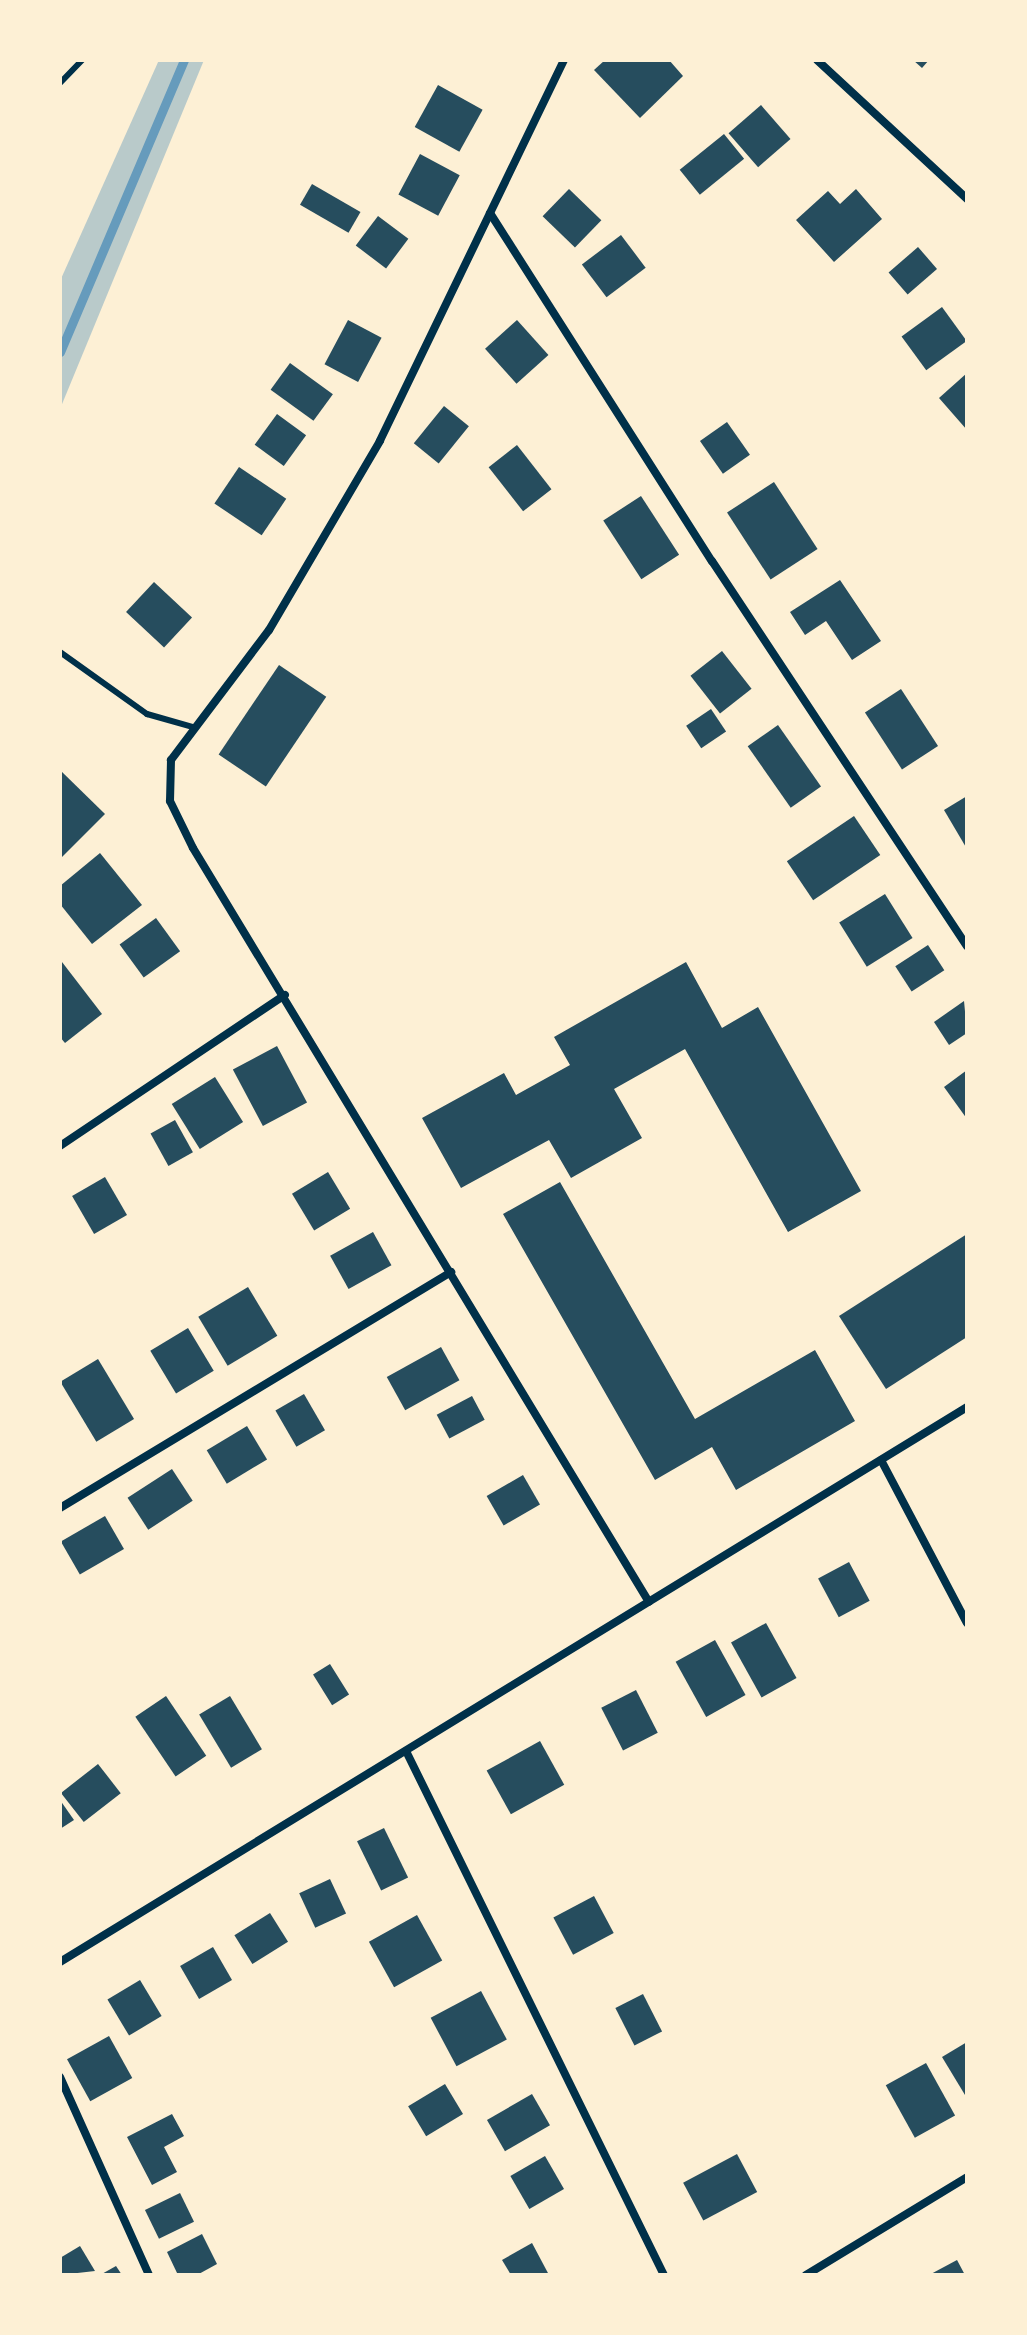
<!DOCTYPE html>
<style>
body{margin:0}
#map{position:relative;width:1027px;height:2335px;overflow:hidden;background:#fdf0d5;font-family:"Source Sans 3",sans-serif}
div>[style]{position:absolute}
.green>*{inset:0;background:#b9caca}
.stream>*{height:9px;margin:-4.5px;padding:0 4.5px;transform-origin:4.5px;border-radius:4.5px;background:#669bbc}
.building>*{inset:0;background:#264d5e;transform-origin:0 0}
.service>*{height:6px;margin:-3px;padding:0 3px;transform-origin:3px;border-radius:3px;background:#003049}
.minor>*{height:8px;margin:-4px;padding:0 4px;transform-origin:4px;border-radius:4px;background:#003049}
span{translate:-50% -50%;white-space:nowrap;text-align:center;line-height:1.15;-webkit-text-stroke:8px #fdf0d5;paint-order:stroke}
.frame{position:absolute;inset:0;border:62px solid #fdf0d5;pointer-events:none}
</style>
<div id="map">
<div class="green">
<div style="clip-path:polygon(159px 60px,204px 60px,60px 409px,60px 281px)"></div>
</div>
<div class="stream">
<div style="left:60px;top:352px;width:317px;rotate:-67deg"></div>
</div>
<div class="building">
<div style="clip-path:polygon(605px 60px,669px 60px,683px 76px,640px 118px,594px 70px)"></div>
<div style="clip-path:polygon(913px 60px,929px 60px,922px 68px)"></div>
<div style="left:438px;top:85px;width:51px;height:48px;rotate:29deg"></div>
<div style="left:761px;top:105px;width:45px;height:43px;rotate:49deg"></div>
<div style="left:724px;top:134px;width:32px;height:57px;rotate:51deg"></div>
<div style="left:420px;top:154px;width:45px;height:46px;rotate:28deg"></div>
<div style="left:312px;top:184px;width:56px;height:24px;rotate:30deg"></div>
<div style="left:569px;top:189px;width:45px;height:38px;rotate:44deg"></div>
<div style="clip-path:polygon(856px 189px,882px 219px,834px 262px,796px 220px,828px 191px,840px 204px)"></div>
<div style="left:378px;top:216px;width:38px;height:37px;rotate:37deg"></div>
<div style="left:621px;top:235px;width:41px;height:49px;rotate:53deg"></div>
<div style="left:918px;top:247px;width:29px;height:39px;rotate:49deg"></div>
<div style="left:942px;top:307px;width:42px;height:50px;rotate:54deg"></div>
<div style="left:348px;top:320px;width:38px;height:50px;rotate:28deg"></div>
<div style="left:517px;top:320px;width:47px;height:43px;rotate:48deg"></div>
<div style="left:290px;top:363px;width:53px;height:33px;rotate:36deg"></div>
<div style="clip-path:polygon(967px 373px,967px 430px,939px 398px)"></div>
<div style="left:444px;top:406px;width:32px;height:48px;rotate:39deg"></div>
<div style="left:277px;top:414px;width:36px;height:38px;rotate:36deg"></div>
<div style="left:727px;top:422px;width:40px;height:33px;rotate:55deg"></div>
<div style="left:517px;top:445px;width:56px;height:36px;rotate:52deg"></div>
<div style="left:239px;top:467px;width:57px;height:44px;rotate:34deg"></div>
<div style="left:774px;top:482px;width:80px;height:56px;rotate:57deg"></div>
<div style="left:641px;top:496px;width:70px;height:45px;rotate:57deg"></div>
<div style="clip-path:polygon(840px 580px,881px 641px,852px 660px,826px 621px,805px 635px,790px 612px)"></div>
<div style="left:154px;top:582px;width:52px;height:41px;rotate:43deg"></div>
<div style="left:722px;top:651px;width:48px;height:40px;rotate:52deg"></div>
<div style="left:279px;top:665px;width:57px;height:108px;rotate:34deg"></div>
<div style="left:901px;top:689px;width:68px;height:43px;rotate:57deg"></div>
<div style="left:711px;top:709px;width:27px;height:30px;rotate:56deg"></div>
<div style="left:778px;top:725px;width:75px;height:37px;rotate:55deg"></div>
<div style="clip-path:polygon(60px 770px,105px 814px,62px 857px,60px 855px)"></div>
<div style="clip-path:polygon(967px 796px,967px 849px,944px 810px)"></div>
<div style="left:854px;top:816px;width:47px;height:81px;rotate:56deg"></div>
<div style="clip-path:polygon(100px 853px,142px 905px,92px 944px,60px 904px,60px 886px)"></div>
<div style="left:885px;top:894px;width:52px;height:54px;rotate:58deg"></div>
<div style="left:156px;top:918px;width:41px;height:45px;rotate:54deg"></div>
<div style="left:928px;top:945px;width:30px;height:39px;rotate:57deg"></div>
<div style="clip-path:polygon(62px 962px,102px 1014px,65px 1043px,60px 1037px)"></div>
<div style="clip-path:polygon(686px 962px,722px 1028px,758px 1007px,861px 1191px,788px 1232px,685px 1049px,614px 1089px,642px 1138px,571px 1178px,549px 1140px,461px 1188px,422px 1118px,504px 1073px,516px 1095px,570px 1065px,554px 1037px)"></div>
<div style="clip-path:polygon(964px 1001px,967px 1033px,949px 1045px,934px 1022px)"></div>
<div style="left:277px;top:1046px;width:64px;height:50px;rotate:62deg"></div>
<div style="clip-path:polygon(967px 1070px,967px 1119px,944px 1087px)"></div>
<div style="left:215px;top:1077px;width:53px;height:51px;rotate:58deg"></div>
<div style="left:175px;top:1120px;width:37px;height:28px;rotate:61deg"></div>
<div style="left:328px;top:1172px;width:43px;height:42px;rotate:59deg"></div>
<div style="left:105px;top:1177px;width:44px;height:38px;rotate:60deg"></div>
<div style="clip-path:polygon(560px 1182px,695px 1419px,815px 1350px,855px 1421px,736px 1490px,712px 1447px,655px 1480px,503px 1214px)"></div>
<div style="left:373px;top:1232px;width:38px;height:49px;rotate:61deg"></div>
<div style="clip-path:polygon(967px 1234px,967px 1337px,886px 1389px,839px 1316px)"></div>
<div style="left:248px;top:1287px;width:57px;height:58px;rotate:59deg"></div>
<div style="left:188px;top:1328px;width:50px;height:44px;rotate:59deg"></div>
<div style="left:441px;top:1347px;width:38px;height:62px;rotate:61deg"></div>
<div style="left:98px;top:1359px;width:70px;height:44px;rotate:59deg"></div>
<div style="left:304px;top:1394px;width:42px;height:33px;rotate:60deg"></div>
<div style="left:472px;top:1396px;width:27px;height:40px;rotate:62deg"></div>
<div style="left:247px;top:1426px;width:39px;height:47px;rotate:59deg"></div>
<div style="left:172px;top:1469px;width:38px;height:53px;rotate:57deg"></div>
<div style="left:523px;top:1475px;width:34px;height:42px;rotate:60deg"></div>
<div style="left:105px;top:1516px;width:38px;height:51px;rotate:60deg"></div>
<div style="left:849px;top:1562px;width:44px;height:35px;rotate:62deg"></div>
<div style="left:766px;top:1623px;width:63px;height:40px;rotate:61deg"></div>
<div style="left:715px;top:1640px;width:63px;height:45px;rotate:61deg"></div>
<div style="left:330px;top:1664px;width:36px;height:20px;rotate:58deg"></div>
<div style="left:636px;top:1690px;width:48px;height:39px;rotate:63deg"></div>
<div style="left:166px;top:1696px;width:72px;height:37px;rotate:56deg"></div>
<div style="left:230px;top:1696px;width:62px;height:36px;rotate:59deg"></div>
<div style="left:540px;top:1741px;width:50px;height:61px;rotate:61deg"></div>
<div style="left:98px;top:1764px;width:37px;height:47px;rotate:52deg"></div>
<div style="clip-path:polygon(60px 1800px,74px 1820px,60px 1829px)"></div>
<div style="left:384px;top:1828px;width:55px;height:30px;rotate:64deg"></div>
<div style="left:330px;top:1879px;width:38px;height:34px;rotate:65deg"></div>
<div style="left:594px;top:1896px;width:42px;height:46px;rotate:62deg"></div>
<div style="left:270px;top:1913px;width:34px;height:42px;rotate:58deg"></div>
<div style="left:417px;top:1915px;width:52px;height:55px;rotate:61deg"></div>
<div style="left:213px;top:1947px;width:38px;height:38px;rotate:60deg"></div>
<div style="left:140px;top:1980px;width:42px;height:38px;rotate:59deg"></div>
<div style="left:481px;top:1991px;width:55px;height:57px;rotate:62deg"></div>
<div style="left:643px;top:1994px;width:42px;height:31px;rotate:63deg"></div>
<div style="left:109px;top:2036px;width:48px;height:48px;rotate:61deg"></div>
<div style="clip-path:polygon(967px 2042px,967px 2094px,965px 2095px,942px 2057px)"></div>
<div style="left:926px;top:2063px;width:60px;height:46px;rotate:61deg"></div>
<div style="left:445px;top:2084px;width:35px;height:43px;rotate:59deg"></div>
<div style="left:532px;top:2094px;width:36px;height:52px;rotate:60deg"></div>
<div style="clip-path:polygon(172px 2114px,184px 2136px,164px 2147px,177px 2172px,152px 2185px,127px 2137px)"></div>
<div style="left:737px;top:2154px;width:43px;height:61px;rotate:62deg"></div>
<div style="left:545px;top:2156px;width:38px;height:40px;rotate:60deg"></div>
<div style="left:180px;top:2193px;width:32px;height:39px;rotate:64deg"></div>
<div style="clip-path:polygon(202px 2234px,217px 2264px,197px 2275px,178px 2275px,167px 2252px)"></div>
<div style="clip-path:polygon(532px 2243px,549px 2275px,511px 2275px,502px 2260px)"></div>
<div style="clip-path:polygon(80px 2246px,95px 2271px,60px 2275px,60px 2258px)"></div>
<div style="clip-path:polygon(957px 2260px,965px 2275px,929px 2275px)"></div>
<div style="clip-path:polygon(116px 2266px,122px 2275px,100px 2275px)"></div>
</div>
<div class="service">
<div style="left:60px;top:83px;width:32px;rotate:-46deg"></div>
<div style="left:60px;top:652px;width:107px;rotate:35.5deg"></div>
<div style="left:147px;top:714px;width:48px;rotate:15.8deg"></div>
</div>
<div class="minor">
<div style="left:564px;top:60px;width:423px;rotate:115.8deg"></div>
<div style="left:380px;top:441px;width:219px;rotate:120.4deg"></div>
<div style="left:269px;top:630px;width:163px;rotate:127deg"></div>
<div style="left:171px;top:760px;width:41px;rotate:91.4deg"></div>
<div style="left:170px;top:801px;width:52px;rotate:63.9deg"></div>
<div style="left:193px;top:848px;width:881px;rotate:58.84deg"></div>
<div style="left:817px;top:60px;width:205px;rotate:42.8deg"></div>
<div style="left:490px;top:213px;width:413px;rotate:57.5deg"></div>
<div style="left:712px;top:561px;width:462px;rotate:56.5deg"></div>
<div style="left:60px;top:1146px;width:271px;rotate:-33.9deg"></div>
<div style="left:881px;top:1460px;width:184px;rotate:62.2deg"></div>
<div style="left:60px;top:1508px;width:457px;rotate:-31.1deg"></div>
<div style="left:406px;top:1751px;width:584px;rotate:63.79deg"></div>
<div style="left:60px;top:1962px;width:1063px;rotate:-31.46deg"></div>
<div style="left:60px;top:2077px;width:217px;rotate:65.8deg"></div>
<div style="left:806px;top:2275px;width:188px;rotate:-31.3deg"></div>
</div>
<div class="frame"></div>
</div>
